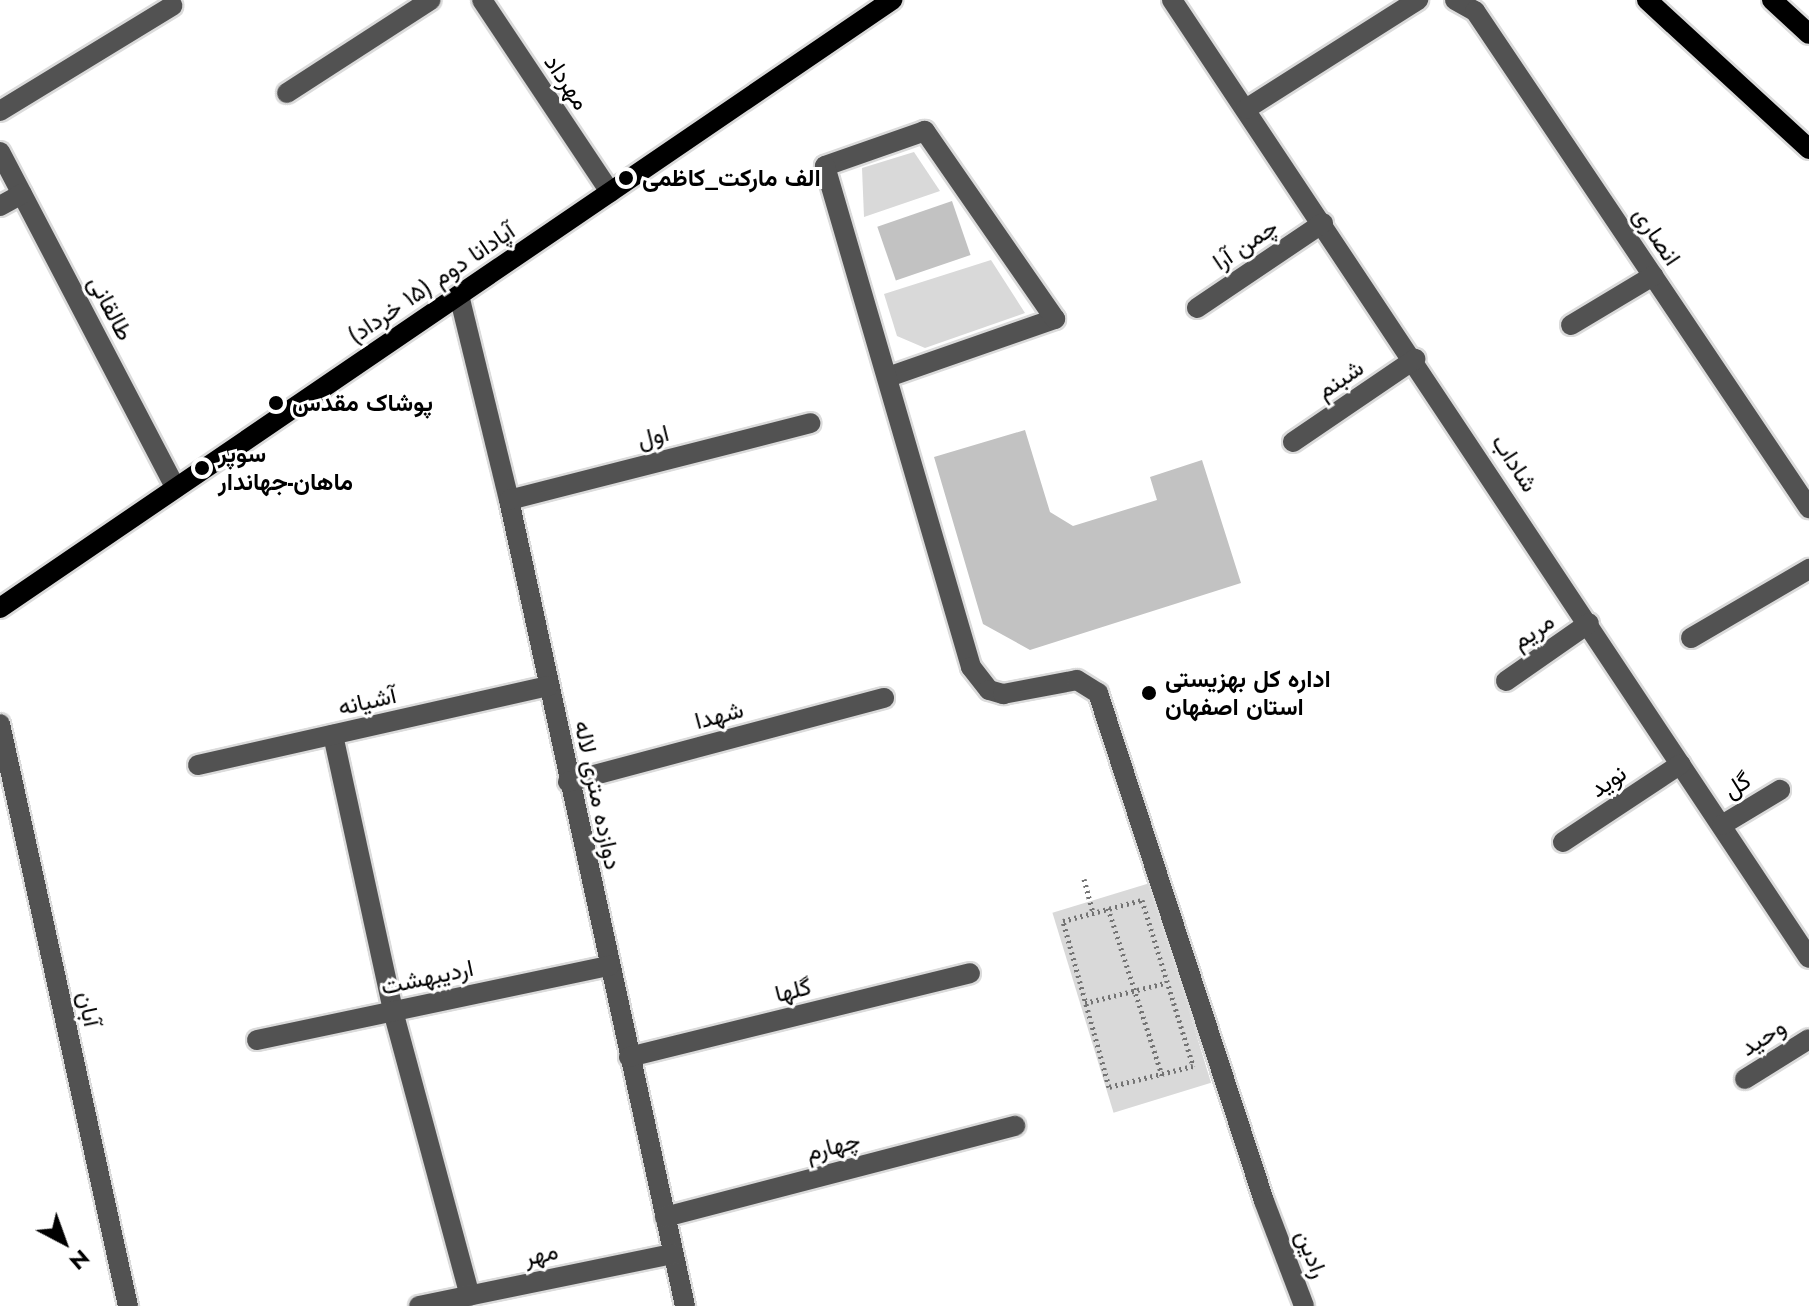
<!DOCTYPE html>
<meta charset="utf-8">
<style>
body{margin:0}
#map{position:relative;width:1809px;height:1306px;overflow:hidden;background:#fff;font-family:Jost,Vazirmatn,sans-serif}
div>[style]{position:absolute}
.green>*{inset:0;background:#d9d9d9;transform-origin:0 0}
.building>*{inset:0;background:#c2c2c2;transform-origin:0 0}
.path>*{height:5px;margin-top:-2.5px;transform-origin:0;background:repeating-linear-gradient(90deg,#747474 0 2px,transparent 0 6px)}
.roads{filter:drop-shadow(2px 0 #dbdbdb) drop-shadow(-2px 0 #dbdbdb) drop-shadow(0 2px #dbdbdb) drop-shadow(0 -2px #dbdbdb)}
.minor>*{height:20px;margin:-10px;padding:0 10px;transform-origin:10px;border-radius:10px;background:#525252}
.major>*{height:20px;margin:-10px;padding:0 10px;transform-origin:10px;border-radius:10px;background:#000}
.dots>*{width:22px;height:22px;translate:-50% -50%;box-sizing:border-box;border:4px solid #fff;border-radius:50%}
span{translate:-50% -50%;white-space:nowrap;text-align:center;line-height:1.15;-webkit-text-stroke:6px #fff;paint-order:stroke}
.street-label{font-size:24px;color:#000}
.poi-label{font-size:24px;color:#000;font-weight:700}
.left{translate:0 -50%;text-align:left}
.north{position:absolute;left:24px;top:1202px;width:80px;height:80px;-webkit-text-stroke:6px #fff;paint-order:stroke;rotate:139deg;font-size:22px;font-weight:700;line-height:32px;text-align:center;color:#000}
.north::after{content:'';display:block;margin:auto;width:28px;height:36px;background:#000;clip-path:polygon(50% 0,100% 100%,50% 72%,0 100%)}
</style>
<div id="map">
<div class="green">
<div style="clip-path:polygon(914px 152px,940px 191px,864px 217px,862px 168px)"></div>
<div style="clip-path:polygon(991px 260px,1025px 313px,925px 348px,897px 336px,884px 294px)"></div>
<div style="left:1150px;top:883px;width:209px;height:102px;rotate:73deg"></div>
</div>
<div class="building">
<div style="left:952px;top:201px;width:57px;height:79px;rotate:71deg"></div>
<div style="clip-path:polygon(1025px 430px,1050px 512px,1073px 526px,1157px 500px,1150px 477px,1202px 460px,1241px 583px,1030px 650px,983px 624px,934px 457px)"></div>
</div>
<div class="path">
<div style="left:1084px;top:879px;width:34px;rotate:75deg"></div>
<div style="left:1142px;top:900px;width:174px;rotate:72.9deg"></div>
<div style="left:1193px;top:1066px;width:87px;rotate:166deg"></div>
<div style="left:1109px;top:1087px;width:172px;rotate:-105.5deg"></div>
<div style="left:1063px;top:921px;width:82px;rotate:-14.9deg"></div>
<div style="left:1108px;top:908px;width:176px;rotate:72.1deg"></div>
<div style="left:1085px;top:1003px;width:82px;rotate:-14deg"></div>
</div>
<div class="roads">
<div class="minor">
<div style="left:482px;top:0;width:231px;rotate:56.3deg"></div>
<div style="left:1172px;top:0;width:1150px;rotate:56.38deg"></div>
<div style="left:1455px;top:0;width:23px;rotate:29deg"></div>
<div style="left:1475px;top:11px;width:599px;rotate:56.1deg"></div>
<div style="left:287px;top:93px;width:171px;rotate:-32.9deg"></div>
<div style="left:1246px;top:109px;width:204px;rotate:-32.4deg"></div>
<div style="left:0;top:111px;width:202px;rotate:-31.4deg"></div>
<div style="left:0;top:152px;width:379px;rotate:62.4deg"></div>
<div style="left:0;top:206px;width:25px;rotate:-29deg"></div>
<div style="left:459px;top:295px;width:211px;rotate:76.3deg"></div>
<div style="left:509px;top:500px;width:825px;rotate:77.68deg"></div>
<div style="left:1197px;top:308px;width:152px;rotate:-34deg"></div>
<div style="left:1571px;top:325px;width:96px;rotate:-30.9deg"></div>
<div style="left:888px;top:377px;width:177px;rotate:-19.2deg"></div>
<div style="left:1055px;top:319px;width:229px;rotate:-124.7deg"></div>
<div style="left:925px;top:131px;width:106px;rotate:160.7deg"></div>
<div style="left:825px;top:166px;width:522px;rotate:73.75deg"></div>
<div style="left:971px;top:667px;width:29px;rotate:52deg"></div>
<div style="left:989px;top:690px;width:15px;rotate:16deg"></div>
<div style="left:1003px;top:694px;width:75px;rotate:-10.7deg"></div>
<div style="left:1077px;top:680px;width:25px;rotate:32deg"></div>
<div style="left:1098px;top:693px;width:534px;rotate:71.9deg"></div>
<div style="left:1264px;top:1201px;width:112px;rotate:69.1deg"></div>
<div style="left:1293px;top:442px;width:148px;rotate:-34.2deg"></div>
<div style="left:509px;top:500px;width:311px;rotate:-14.3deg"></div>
<div style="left:1691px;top:638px;width:137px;rotate:-30.3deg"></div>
<div style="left:1506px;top:681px;width:101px;rotate:-34.9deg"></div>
<div style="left:0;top:724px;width:596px;rotate:77.6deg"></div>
<div style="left:333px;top:735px;width:282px;rotate:77.7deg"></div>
<div style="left:393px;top:1011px;width:295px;rotate:74.9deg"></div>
<div style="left:198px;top:765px;width:359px;rotate:-12.7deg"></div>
<div style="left:568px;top:782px;width:327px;rotate:-14.9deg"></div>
<div style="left:1722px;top:825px;width:68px;rotate:-31.1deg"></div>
<div style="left:1563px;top:842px;width:141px;rotate:-33.5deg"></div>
<div style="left:257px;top:1040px;width:360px;rotate:-11.9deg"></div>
<div style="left:629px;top:1057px;width:351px;rotate:-13.8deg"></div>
<div style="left:1745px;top:1079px;width:75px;rotate:-32deg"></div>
<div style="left:665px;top:1217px;width:362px;rotate:-14.6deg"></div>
<div style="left:419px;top:1306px;width:259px;rotate:-11.6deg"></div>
</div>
<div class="major">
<div style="left:1647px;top:0;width:220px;rotate:42.6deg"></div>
<div style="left:1772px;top:0;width:50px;rotate:42.6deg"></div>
<div style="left:0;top:608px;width:1080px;rotate:-34.28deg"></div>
</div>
</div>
<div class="dots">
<div style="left:626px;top:178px;background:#000"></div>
<div style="left:276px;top:403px;background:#000"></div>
<div style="left:202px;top:468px;background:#000"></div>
<div style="left:1149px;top:693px;background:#000"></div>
</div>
<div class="street-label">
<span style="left:567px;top:82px;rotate:56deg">مهرداد</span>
<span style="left:1657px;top:236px;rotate:56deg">انصاری</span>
<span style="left:1245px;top:244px;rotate:-34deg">چمن آرا</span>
<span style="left:431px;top:283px;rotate:-34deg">آپادانا دوم (۱۵ خرداد)</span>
<span style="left:111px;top:308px;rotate:62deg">طالقانی</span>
<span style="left:1340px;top:379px;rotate:-34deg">شبنم</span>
<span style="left:653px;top:436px;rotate:-14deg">اول</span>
<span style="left:1515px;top:463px;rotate:57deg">شاداب</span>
<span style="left:1533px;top:631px;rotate:-34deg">مریم</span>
<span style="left:367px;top:701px;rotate:-13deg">آشیانه</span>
<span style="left:719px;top:715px;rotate:-15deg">شهدا</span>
<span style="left:1608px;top:781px;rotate:-34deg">نوید</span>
<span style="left:1737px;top:785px;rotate:-32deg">گل</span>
<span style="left:598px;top:795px;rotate:78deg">دوازده متری لاله</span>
<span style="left:427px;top:977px;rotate:-12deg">اردیبهشت</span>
<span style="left:793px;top:990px;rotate:-14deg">گلها</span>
<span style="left:89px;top:1009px;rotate:78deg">آبان</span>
<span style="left:1763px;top:1037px;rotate:-32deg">وحید</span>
<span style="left:833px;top:1146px;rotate:-15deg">چهارم</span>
<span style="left:541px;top:1254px;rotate:-12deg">مهر</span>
<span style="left:1312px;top:1254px;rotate:69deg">رادین</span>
</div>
<div class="poi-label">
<span class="left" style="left:642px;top:178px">الف مارکت_کاظمی</span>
<span class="left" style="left:292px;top:403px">پوشاک مقدس</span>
<span class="left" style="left:218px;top:468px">سوپر<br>ماهان-جهاندار</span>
<span class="left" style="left:1165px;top:693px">اداره کل بهزیستی<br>استان اصفهان</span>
</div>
<div class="north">N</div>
</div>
